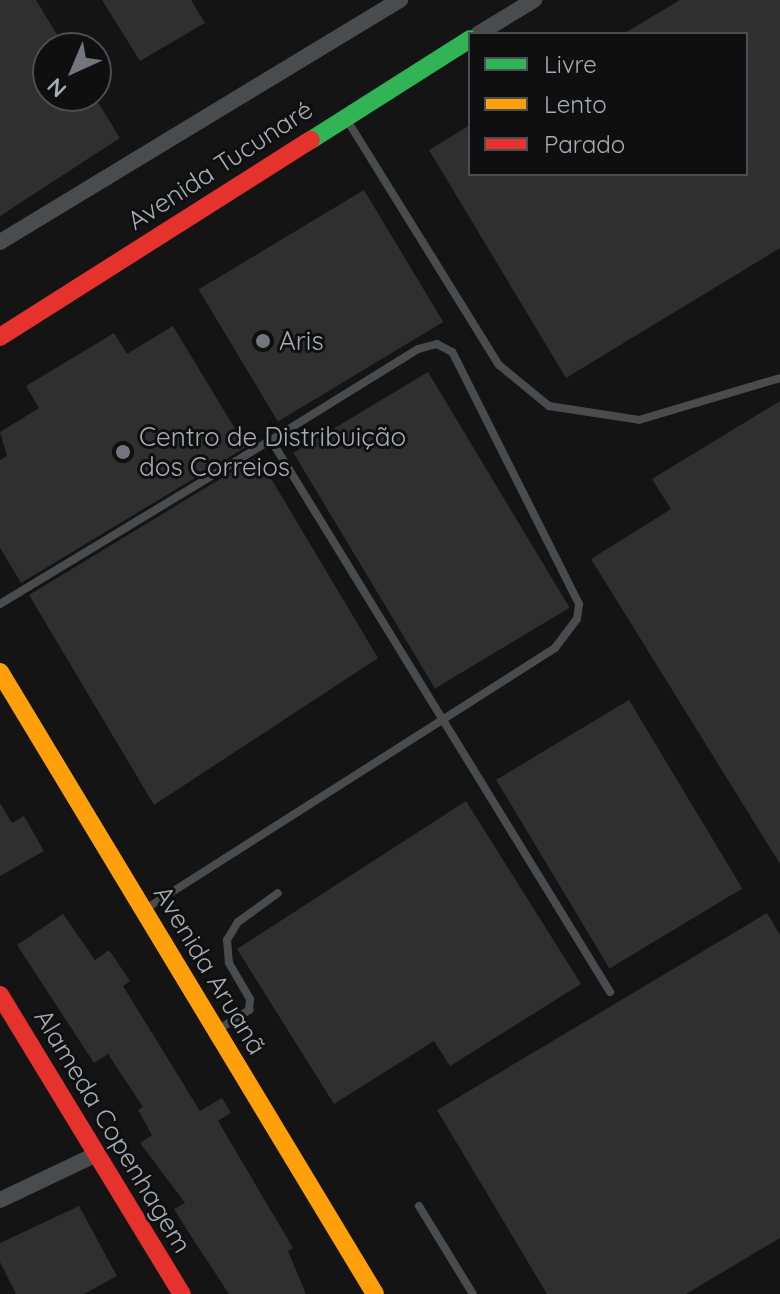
<!DOCTYPE html>
<meta charset="utf-8">
<style>
body{margin:0}
#map{position:relative;width:780px;height:1294px;overflow:hidden;background:#141415;font-family:Quicksand,sans-serif}
div>[style]{position:absolute}
.building>*{inset:0;background:#2f2f30;transform-origin:0 0}
.lane>*{height:8px;margin:-4px;padding:0 4px;transform-origin:4px;border-radius:4px;background:#494b4d}
.street>*{height:16px;margin:-8px;padding:0 8px;transform-origin:8px;border-radius:8px;background:#494b4d}
.fast>*{height:18px;margin:-9px;padding:0 9px;transform-origin:9px;border-radius:9px;background:#30b455}
.slow>*{height:18px;margin:-9px;padding:0 9px;transform-origin:9px;border-radius:9px;background:#ff9f0a}
.jam>*{height:18px;margin:-9px;padding:0 9px;transform-origin:9px;border-radius:9px;background:#e5322d}
.dots>*{width:22px;height:22px;translate:-50% -50%;box-sizing:border-box;border:4px solid #0f0f10;border-radius:50%}
span{translate:-50% -50%;white-space:nowrap;text-align:center;line-height:1.15;-webkit-text-stroke:6px #0f0f10;paint-order:stroke}
.street-label{font-size:26px;color:#a6adb5}
.poi-label{font-size:26px;color:#a6adb5}
.left{translate:0 -50%;text-align:left}
.legend{position:absolute;left:468px;top:32px;width:280px;height:144px;box-sizing:border-box;background:#0f0f10;border:2px solid #4b4e52;margin:0;padding:10px 14px;list-style:none;font-size:24px;color:#a6adb5}
.legend li{display:flex;align-items:center;gap:16px;height:40px}
.legend b{width:40px;border:2px solid #4b4e52}
.north{position:absolute;left:32px;top:32px;width:80px;height:80px;box-sizing:border-box;background:#0f0f10;border:2px solid #4b4e52;border-radius:50%;rotate:224deg;font-size:22px;font-weight:700;line-height:32px;text-align:center;color:#a6adb5}
.north::after{content:'';display:block;margin:auto;width:28px;height:36px;background:#73777d;clip-path:polygon(50% 0,100% 100%,50% 72%,0 100%)}
</style>
<div id="map">
<div class="building">
<div style="clip-path:polygon(0 0,36px 0,65px 48px,48px 48px,48px 96px,94px 96px,120px 138px,0 216px)"></div>
<div style="clip-path:polygon(102px 0,191px 0,205px 23px,140px 61px)"></div>
<div style="clip-path:polygon(680px 0,780px 0,780px 248px,566px 378px,429px 150px,470px 125px,470px 174px,746px 174px,746px 34px,623px 34px)"></div>
<div style="left:364px;top:190px;width:154px;height:193px;rotate:59deg"></div>
<div style="clip-path:polygon(173px 326px,246px 447px,21px 583px,0 548px,0 460px,7px 456px,0 432px,39px 408px,26px 386px,114px 333px,127px 354px)"></div>
<div style="left:428px;top:372px;width:275px;height:157px;rotate:59deg"></div>
<div style="clip-path:polygon(780px 401px,780px 864px,591px 559px,671px 509px,652px 479px)"></div>
<div style="clip-path:polygon(253px 459px,263px 465px,378px 658px,154px 805px,29px 595px)"></div>
<div style="left:629px;top:700px;width:220px;height:155px;rotate:59deg"></div>
<div style="clip-path:polygon(466px 801px,581px 984px,450px 1066px,434px 1041px,334px 1104px,237px 949px)"></div>
<div style="clip-path:polygon(0 803px,12px 823px,24px 816px,44px 851px,0 876px)"></div>
<div style="clip-path:polygon(767px 913px,780px 935px,780px 1238px,686px 1294px,547px 1294px,437px 1110px)"></div>
<div style="clip-path:polygon(63px 914px,95px 960px,109px 950px,130px 981px,123px 986px,200px 1111px,222px 1098px,231px 1113px,218px 1121px,293px 1248px,288px 1251px,306px 1294px,229px 1294px,187px 1230px,174px 1209px,185px 1203px,140px 1143px,152px 1135px,138px 1110px,143px 1107px,108px 1054px,94px 1063px,17px 945px)"></div>
<div style="clip-path:polygon(79px 1206px,117px 1276px,84px 1294px,16px 1294px,0 1262px,0 1243px)"></div>
</div>
<div class="lane">
<div style="left:347px;top:120px;width:288px;rotate:58.2deg"></div>
<div style="left:499px;top:365px;width:65px;rotate:39.4deg"></div>
<div style="left:549px;top:406px;width:91px;rotate:8.8deg"></div>
<div style="left:639px;top:420px;width:147px;rotate:-16.6deg"></div>
<div style="left:0;top:604px;width:317px;rotate:-31.2deg"></div>
<div style="left:271px;top:440px;width:648px;rotate:58.44deg"></div>
<div style="left:147px;top:908px;width:484px;rotate:-32.5deg"></div>
<div style="left:555px;top:648px;width:36px;rotate:-53deg"></div>
<div style="left:577px;top:619px;width:15px;rotate:-82deg"></div>
<div style="left:579px;top:604px;width:282px;rotate:-116.7deg"></div>
<div style="left:452px;top:352px;width:17px;rotate:-152deg"></div>
<div style="left:437px;top:344px;width:20px;rotate:165deg"></div>
<div style="left:418px;top:349px;width:173px;rotate:148.2deg"></div>
<div style="left:219px;top:1029px;width:36px;rotate:-32deg"></div>
<div style="left:249px;top:1010px;width:11px;rotate:-85deg"></div>
<div style="left:250px;top:999px;width:42px;rotate:-120.3deg"></div>
<div style="left:229px;top:963px;width:23px;rotate:-95deg"></div>
<div style="left:227px;top:940px;width:21px;rotate:-59deg"></div>
<div style="left:238px;top:922px;width:49px;rotate:-35.9deg"></div>
<div style="left:419px;top:1206px;width:103px;rotate:58.5deg"></div>
</div>
<div class="street">
<div style="left:478px;top:34px;width:66px;rotate:-31.3deg"></div>
<div style="left:0;top:242px;width:468px;rotate:-31.2deg"></div>
<div style="left:0;top:1200px;width:107px;rotate:-25.4deg"></div>
</div>
<div class="fast">
<div style="left:311px;top:140px;width:188px;rotate:-32.4deg"></div>
</div>
<div class="slow">
<div style="left:0;top:672px;width:726px;rotate:58.91deg"></div>
</div>
<div class="jam">
<div style="left:0;top:337px;width:368px;rotate:-32.4deg"></div>
<div style="left:0;top:995px;width:350px;rotate:58.7deg"></div>
</div>
<div class="dots">
<div style="left:263px;top:341px;background:#73777d"></div>
<div style="left:123px;top:452px;background:#73777d"></div>
</div>
<div class="street-label">
<span style="left:220px;top:165px;rotate:-33deg">Avenida Tucunaré</span>
<span style="left:210px;top:970px;rotate:59deg">Avenida Aruanã</span>
<span style="left:113px;top:1131px;rotate:59deg">Alameda Copenhagem</span>
</div>
<div class="poi-label">
<span class="left" style="left:279px;top:341px">Aris</span>
<span class="left" style="left:139px;top:452px">Centro de Distribuição<br>dos Correios</span>
</div>
<ul class="legend">
<li><b style="height:10px;background:#30b455"></b>Livre</li>
<li><b style="height:10px;background:#ff9f0a"></b>Lento</li>
<li><b style="height:10px;background:#e5322d"></b>Parado</li>
</ul>
<div class="north">N</div>
</div>
